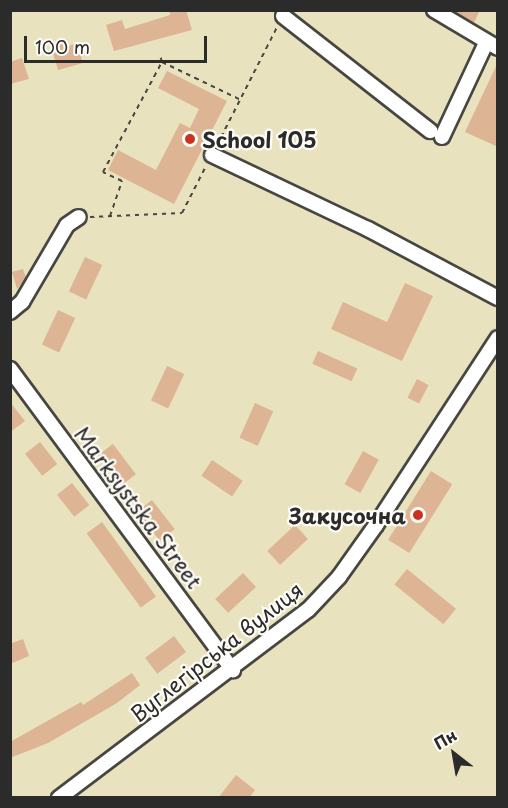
<!DOCTYPE html>
<meta charset="utf-8">
<style>
body{margin:0}
#map{position:relative;width:508px;height:808px;overflow:hidden;background:#e9e2bf;font-family:"Playpen Sans",sans-serif}
div>[style]{position:absolute}
.building>*{inset:0;background:#ddb494;transform-origin:0 0}
.path>*{height:2px;margin-top:-1px;transform-origin:0;background:repeating-linear-gradient(90deg,#484641 0 4.5px,transparent 0 9px)}
.roads{filter:drop-shadow(2px 0 #484641) drop-shadow(-2px 0 #484641) drop-shadow(0 2px #484641) drop-shadow(0 -2px #484641)}
.minor>*{height:14px;margin:-7px;padding:0 7px;transform-origin:7px;border-radius:7px;background:#fff}
.dots>*{width:16px;height:16px;translate:-50% -50%;box-sizing:border-box;border:3px solid #fdfcf7;border-radius:50%}
span{translate:-50% -50%;white-space:nowrap;text-align:center;line-height:1.15;-webkit-text-stroke:4.5px #fdfcf7;paint-order:stroke}
.poi-label{font-size:21px;color:#2b2b2b;font-weight:700}
.left{translate:0 -50%;text-align:left}
.right{translate:-100% -50%;text-align:right}
.street-label{font-size:21px;color:#2b2b2b}
.frame{position:absolute;inset:0;border:12px solid #2b2b2b;pointer-events:none}
.north{position:absolute;left:424px;top:724px;width:60px;height:60px;-webkit-text-stroke:4px #fdfcf7;paint-order:stroke;rotate:329deg;font-size:16px;font-weight:700;line-height:24px;text-align:center;color:#2b2b2b}
.north::after{content:'';display:block;margin:auto;width:21px;height:27px;background:#2b2b2b;clip-path:polygon(50% 0,100% 100%,50% 72%,0 100%)}
.scale{position:absolute;left:24px;top:36px;width:183px;height:27px;box-sizing:border-box;border:3px solid #2b2b2b;border-top:0;padding-left:8px;font-size:18px;line-height:21px;white-space:nowrap;color:#2b2b2b;-webkit-text-stroke:4px #fdfcf7;paint-order:stroke}
</style>
<div id="map">
<div class="building">
<div style="clip-path:polygon(169px 10px,186px 10px,192px 30px,114px 51px,106px 25px,122px 20px,125px 29px,170px 15px)"></div>
<div style="clip-path:polygon(452px 10px,480px 10px,474px 23px)"></div>
<div style="clip-path:polygon(63px 39px,65px 47px,77px 43px,83px 63px,58px 70px,50px 44px)"></div>
<div style="clip-path:polygon(22px 58px,29px 79px,10px 84px,10px 62px)"></div>
<div style="clip-path:polygon(498px 62px,498px 147px,465px 132px)"></div>
<div style="clip-path:polygon(167px 71px,227px 101px,174px 204px,108px 170px,118px 150px,156px 170px,180px 123px,190px 128px,199px 109px,158px 88px)"></div>
<div style="left:85px;top:257px;width:19px;height:38px;rotate:25deg"></div>
<div style="clip-path:polygon(23px 269px,26px 278px,17px 289px,12px 272px)"></div>
<div style="clip-path:polygon(405px 283px,433px 296px,402px 361px,331px 329px,343px 302px,387px 322px)"></div>
<div style="left:58px;top:310px;width:19px;height:38px;rotate:25deg"></div>
<div style="left:318px;top:351px;width:43px;height:14px;rotate:24deg"></div>
<div style="left:167px;top:366px;width:19px;height:38px;rotate:25deg"></div>
<div style="left:417px;top:379px;width:13px;height:21px;rotate:27deg"></div>
<div style="clip-path:polygon(10px 402px,25px 421px,10px 432px)"></div>
<div style="left:255px;top:403px;width:20px;height:38px;rotate:24deg"></div>
<div style="left:40px;top:442px;width:28px;height:19px;rotate:52deg"></div>
<div style="left:113px;top:444px;width:38px;height:19px;rotate:53deg"></div>
<div style="left:363px;top:451px;width:18px;height:38px;rotate:29deg"></div>
<div style="left:212px;top:460px;width:37px;height:19px;rotate:34deg"></div>
<div style="left:431px;top:471px;width:25px;height:81px;rotate:32deg"></div>
<div style="left:72px;top:483px;width:28px;height:19px;rotate:52deg"></div>
<div style="left:152px;top:500px;width:37px;height:19px;rotate:52deg"></div>
<div style="left:102px;top:522px;width:92px;height:19px;rotate:54deg"></div>
<div style="left:295px;top:525px;width:19px;height:38px;rotate:47deg"></div>
<div style="left:407px;top:569px;width:63px;height:20px;rotate:39deg"></div>
<div style="left:243px;top:573px;width:19px;height:38px;rotate:47deg"></div>
<div style="left:174px;top:636px;width:20px;height:36px;rotate:53deg"></div>
<div style="clip-path:polygon(23px 639px,29px 656px,10px 664px,10px 644px)"></div>
<div style="clip-path:polygon(132px 673px,140px 685px,117px 703px,48px 743px,10px 758px,10px 742px,81px 702px,83px 705px)"></div>
<div style="clip-path:polygon(236px 775px,255px 790px,249px 798px,218px 798px)"></div>
</div>
<div class="path">
<div style="left:162px;top:62px;width:88px;rotate:25.7deg"></div>
<div style="left:217px;top:145px;width:132px;rotate:-63deg"></div>
<div style="left:110px;top:216px;width:37px;rotate:-71deg"></div>
<div style="left:122px;top:181px;width:21px;rotate:-155deg"></div>
<div style="left:103px;top:172px;width:125px;rotate:-61.8deg"></div>
<div style="left:162px;top:62px;width:6px;rotate:-108deg"></div>
<div style="left:90px;top:217px;width:92px;rotate:-2.5deg"></div>
<div style="left:182px;top:213px;width:53px;rotate:-62.9deg"></div>
</div>
<div class="roads">
<div class="minor">
<div style="left:434px;top:10px;width:74px;rotate:30.7deg"></div>
<div style="left:283px;top:16px;width:187px;rotate:38deg"></div>
<div style="left:442px;top:137px;width:104px;rotate:-64.9deg"></div>
<div style="left:212px;top:155px;width:173px;rotate:25.4deg"></div>
<div style="left:368px;top:229px;width:147px;rotate:28deg"></div>
<div style="left:10px;top:312px;width:16px;rotate:-40deg"></div>
<div style="left:22px;top:302px;width:89px;rotate:-59.7deg"></div>
<div style="left:67px;top:225px;width:14px;rotate:-34deg"></div>
<div style="left:10px;top:369px;width:375px;rotate:53.5deg"></div>
<div style="left:59px;top:798px;width:312px;rotate:-37.1deg"></div>
<div style="left:308px;top:610px;width:45px;rotate:-46.8deg"></div>
<div style="left:339px;top:577px;width:64px;rotate:-54.6deg"></div>
<div style="left:376px;top:525px;width:223px;rotate:-56.9deg"></div>
</div>
</div>
<div class="dots">
<div style="left:190px;top:139px;background:#c8321e"></div>
<div style="left:418px;top:515px;background:#c8321e"></div>
</div>
<div class="poi-label">
<span class="left" style="left:202px;top:139px">School 105</span>
<span class="right" style="left:406px;top:515px">Закусочна</span>
</div>
<div class="street-label">
<span style="left:139px;top:507px;rotate:53deg">Marksystska Street</span>
<span style="left:216px;top:651px;rotate:-38deg">Вуглегірська вулиця</span>
</div>
<div class="frame"></div>
<div class="north">Пн</div>
<div class="scale">100 m</div>
</div>
